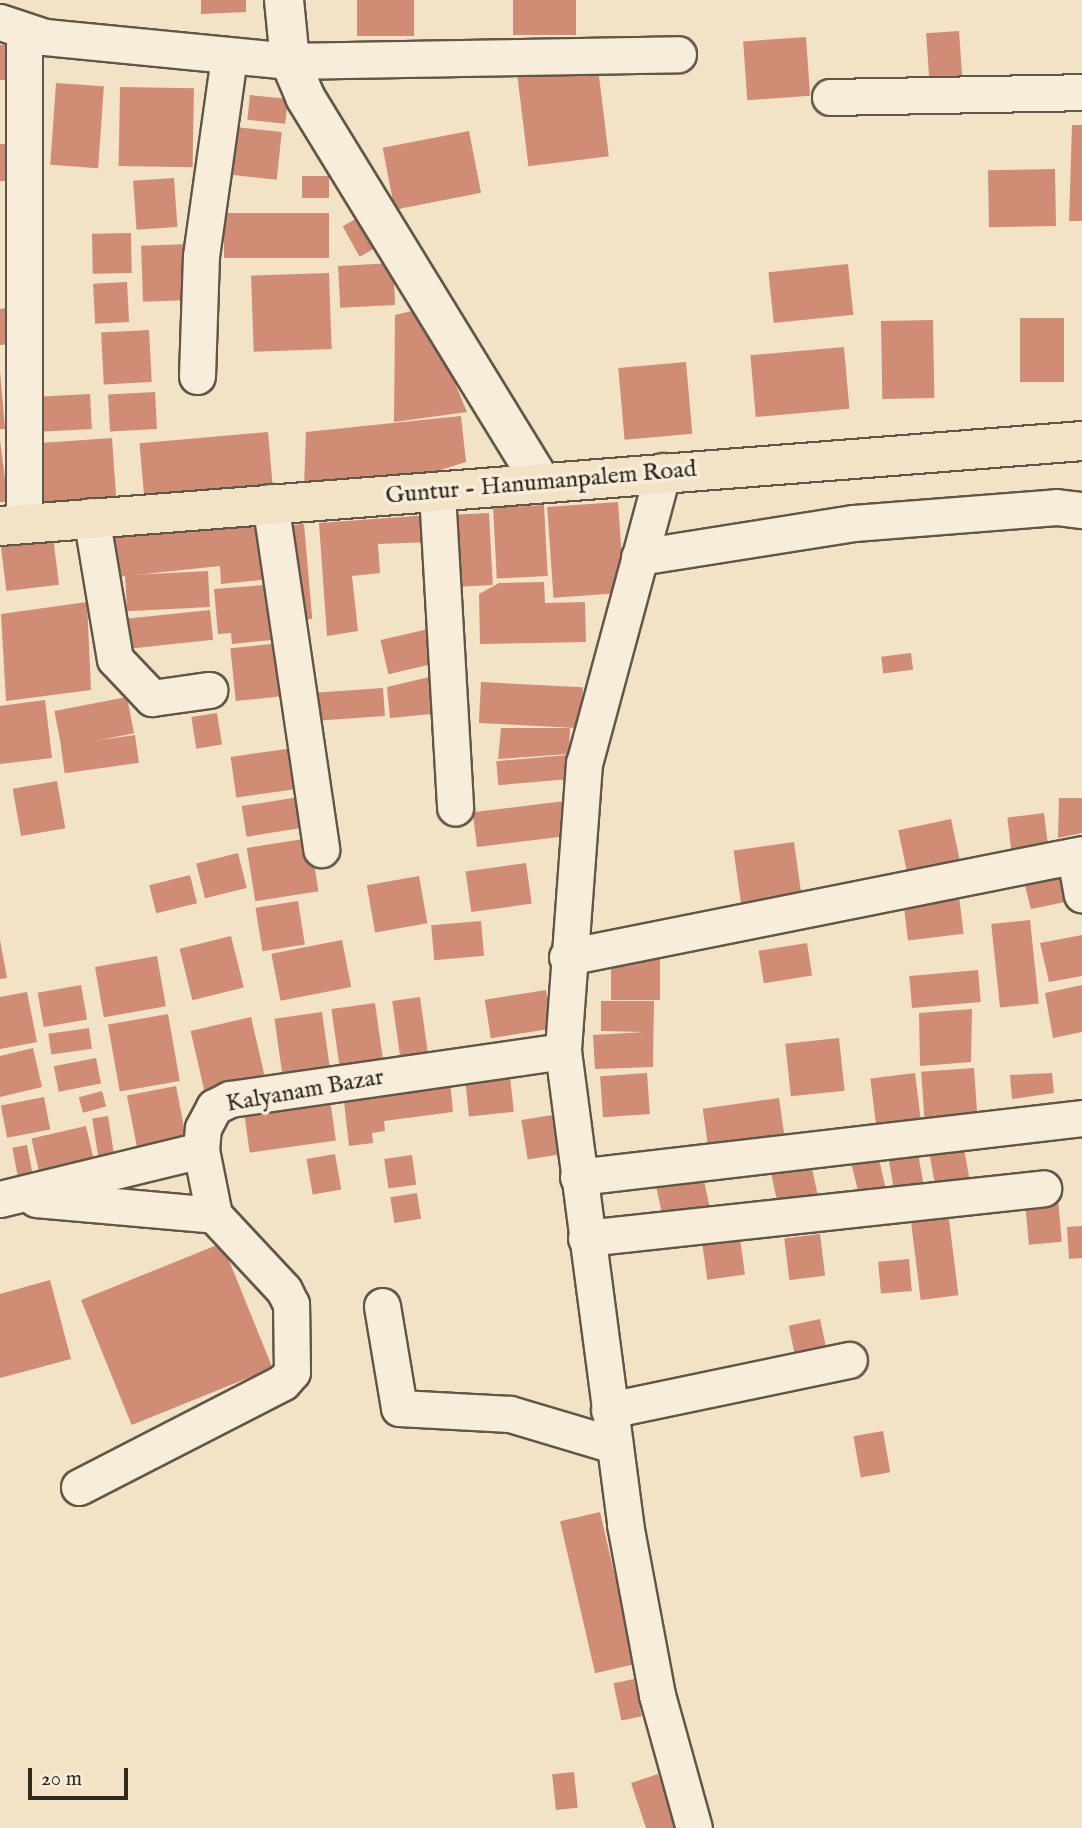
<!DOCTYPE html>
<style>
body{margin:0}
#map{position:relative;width:1082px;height:1828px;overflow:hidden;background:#f2e3c6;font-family:"IM FELL English",serif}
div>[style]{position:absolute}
.building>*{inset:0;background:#d18c76;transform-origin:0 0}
.roads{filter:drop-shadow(2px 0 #605747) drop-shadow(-2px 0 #605747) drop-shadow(0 2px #605747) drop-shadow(0 -2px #605747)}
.minor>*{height:35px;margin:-17.5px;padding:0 17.5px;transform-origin:17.5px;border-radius:17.5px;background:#f7edda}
.tertiary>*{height:38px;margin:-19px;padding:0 19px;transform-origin:19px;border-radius:19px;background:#f7edda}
.primary>*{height:38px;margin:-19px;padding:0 19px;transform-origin:19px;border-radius:19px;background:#f2e3c6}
span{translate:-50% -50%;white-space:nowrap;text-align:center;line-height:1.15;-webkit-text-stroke:7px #f7edda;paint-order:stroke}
.street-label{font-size:24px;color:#30281d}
.scale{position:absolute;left:28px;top:1768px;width:100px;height:32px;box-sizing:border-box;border:4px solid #30281d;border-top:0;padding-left:9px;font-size:21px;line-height:24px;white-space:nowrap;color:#30281d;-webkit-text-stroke:5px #f7edda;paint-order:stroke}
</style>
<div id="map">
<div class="building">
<div style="clip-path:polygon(201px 0,246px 0,246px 12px,201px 14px)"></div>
<div style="left:357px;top:0;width:57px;height:36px"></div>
<div style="left:513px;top:0;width:63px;height:35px"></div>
<div style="left:959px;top:31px;width:51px;height:33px;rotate:86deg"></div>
<div style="left:806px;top:37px;width:59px;height:63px;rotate:86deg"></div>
<div style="clip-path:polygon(0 45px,12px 45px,10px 80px,0 80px)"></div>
<div style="left:597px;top:60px;width:97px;height:81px;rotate:83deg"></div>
<div style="left:56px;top:83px;width:48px;height:82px;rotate:4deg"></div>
<div style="left:120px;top:87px;width:74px;height:79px;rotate:1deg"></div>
<div style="left:250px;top:95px;width:38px;height:25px;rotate:6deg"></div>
<div style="clip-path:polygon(1072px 125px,1082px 125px,1082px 221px,1069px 221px)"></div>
<div style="left:235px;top:127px;width:47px;height:48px;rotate:6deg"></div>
<div style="left:469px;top:131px;width:63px;height:88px;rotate:79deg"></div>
<div style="left:0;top:144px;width:12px;height:37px"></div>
<div style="left:1055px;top:169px;width:57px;height:67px;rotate:89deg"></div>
<div style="left:329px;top:176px;width:22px;height:27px;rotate:90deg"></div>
<div style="left:174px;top:178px;width:49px;height:41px;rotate:86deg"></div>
<div style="left:329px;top:213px;width:45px;height:105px;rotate:90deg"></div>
<div style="left:361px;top:216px;width:35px;height:21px;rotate:61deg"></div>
<div style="left:131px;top:233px;width:40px;height:39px;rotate:89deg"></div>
<div style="left:189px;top:244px;width:56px;height:48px;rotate:88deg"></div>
<div style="left:393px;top:263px;width:42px;height:55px;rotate:87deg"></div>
<div style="left:848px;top:264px;width:51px;height:80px;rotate:84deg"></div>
<div style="left:329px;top:273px;width:76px;height:78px;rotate:88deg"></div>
<div style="left:127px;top:282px;width:40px;height:34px;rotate:87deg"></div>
<div style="clip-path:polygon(6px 308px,10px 344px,0 345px,0 309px)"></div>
<div style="clip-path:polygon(416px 310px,437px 340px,467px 412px,394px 422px,395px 315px)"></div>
<div style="left:1020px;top:318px;width:44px;height:64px"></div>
<div style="left:933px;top:320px;width:78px;height:52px;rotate:89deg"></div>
<div style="left:149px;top:330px;width:52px;height:48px;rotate:87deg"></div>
<div style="left:844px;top:347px;width:62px;height:94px;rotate:85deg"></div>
<div style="left:686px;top:362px;width:72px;height:68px;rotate:85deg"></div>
<div style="clip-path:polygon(0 371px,5px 429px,0 429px)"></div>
<div style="left:155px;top:392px;width:37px;height:47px;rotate:87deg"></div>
<div style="left:90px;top:394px;width:35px;height:52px;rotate:87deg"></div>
<div style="clip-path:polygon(461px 416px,466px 462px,409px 480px,304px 487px,306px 432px)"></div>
<div style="left:268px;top:432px;width:53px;height:129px;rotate:85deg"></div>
<div style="left:112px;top:438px;width:59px;height:83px;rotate:86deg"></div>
<div style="clip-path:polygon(0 440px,8px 502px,0 502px)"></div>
<div style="left:618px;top:502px;width:91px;height:71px;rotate:86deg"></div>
<div style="left:544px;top:505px;width:71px;height:51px;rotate:87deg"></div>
<div style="clip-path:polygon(270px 513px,280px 578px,221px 584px,220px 566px,116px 577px,112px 530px)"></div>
<div style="left:489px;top:513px;width:72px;height:44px;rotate:87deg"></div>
<div style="clip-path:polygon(429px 515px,431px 542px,378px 544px,380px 573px,352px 576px,358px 631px,327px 636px,319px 523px)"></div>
<div style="left:304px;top:524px;width:95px;height:22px;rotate:85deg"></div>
<div style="left:53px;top:536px;width:49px;height:53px;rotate:83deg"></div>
<div style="left:208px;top:571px;width:36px;height:83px;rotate:87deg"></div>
<div style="clip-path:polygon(544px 582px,545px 603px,585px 602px,586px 642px,480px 644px,479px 594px,499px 583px)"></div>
<div style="clip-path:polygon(277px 584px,282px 639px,232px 644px,231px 633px,218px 634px,214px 589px)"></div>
<div style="clip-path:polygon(87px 602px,91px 690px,6px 701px,1px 614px)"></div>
<div style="left:210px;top:610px;width:30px;height:82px;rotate:84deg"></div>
<div style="left:437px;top:627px;width:35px;height:58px;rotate:77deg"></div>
<div style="left:281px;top:643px;width:53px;height:51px;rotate:84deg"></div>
<div style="left:911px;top:653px;width:17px;height:30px;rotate:83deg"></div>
<div style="clip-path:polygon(438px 675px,441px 713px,390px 718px,387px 687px)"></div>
<div style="left:481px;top:682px;width:102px;height:41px;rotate:3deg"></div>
<div style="left:383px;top:688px;width:28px;height:65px;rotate:86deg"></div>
<div style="left:127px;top:697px;width:37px;height:74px;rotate:79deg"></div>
<div style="clip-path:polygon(45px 700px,52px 758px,0 764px,0 706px)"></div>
<div style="left:217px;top:713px;width:32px;height:26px;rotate:81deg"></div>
<div style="clip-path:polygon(501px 728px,570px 728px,569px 754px,498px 759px)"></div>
<div style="left:135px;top:735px;width:28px;height:75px;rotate:82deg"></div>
<div style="left:294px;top:748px;width:41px;height:64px;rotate:82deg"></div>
<div style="left:568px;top:755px;width:24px;height:72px;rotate:85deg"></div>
<div style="left:57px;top:781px;width:48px;height:45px;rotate:80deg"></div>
<div style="left:299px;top:797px;width:31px;height:58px;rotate:81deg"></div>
<div style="clip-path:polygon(1059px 798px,1082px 798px,1082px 833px,1058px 838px)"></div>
<div style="left:565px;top:801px;width:35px;height:93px;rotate:83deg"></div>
<div style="left:1044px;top:813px;width:42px;height:37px;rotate:83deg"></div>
<div style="left:951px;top:819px;width:49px;height:54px;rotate:78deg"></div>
<div style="left:310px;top:838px;width:54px;height:64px;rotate:81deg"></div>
<div style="left:794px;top:842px;width:55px;height:61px;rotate:82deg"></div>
<div style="left:238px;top:853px;width:36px;height:43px;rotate:76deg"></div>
<div style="left:526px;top:863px;width:41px;height:61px;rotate:82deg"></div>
<div style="left:190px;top:875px;width:29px;height:42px;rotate:76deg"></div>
<div style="clip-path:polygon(1071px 875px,1075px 900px,1031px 909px,1024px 882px)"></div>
<div style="left:419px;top:876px;width:48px;height:53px;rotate:80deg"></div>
<div style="left:958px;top:888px;width:46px;height:56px;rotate:83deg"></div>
<div style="left:298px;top:901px;width:44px;height:43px;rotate:81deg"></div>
<div style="left:1030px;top:920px;width:84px;height:39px;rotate:84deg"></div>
<div style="left:481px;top:921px;width:35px;height:50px;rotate:85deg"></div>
<div style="clip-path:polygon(1082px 935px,1082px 976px,1049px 982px,1040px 943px)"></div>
<div style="left:231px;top:936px;width:53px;height:53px;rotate:76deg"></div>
<div style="clip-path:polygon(0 940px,7px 978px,0 979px)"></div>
<div style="left:342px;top:940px;width:48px;height:72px;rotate:79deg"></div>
<div style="left:807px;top:943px;width:33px;height:49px;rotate:81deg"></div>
<div style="left:611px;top:955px;width:49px;height:45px"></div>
<div style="left:157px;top:956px;width:51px;height:63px;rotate:80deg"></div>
<div style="left:978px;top:970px;width:32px;height:69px;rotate:85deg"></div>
<div style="left:81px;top:985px;width:35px;height:44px;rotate:80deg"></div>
<div style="clip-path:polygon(1082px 985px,1082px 1032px,1053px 1038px,1045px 993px)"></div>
<div style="left:546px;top:990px;width:39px;height:62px;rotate:81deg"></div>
<div style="clip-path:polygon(27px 992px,37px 1042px,0 1049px,0 997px)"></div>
<div style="left:420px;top:997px;width:65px;height:28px;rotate:82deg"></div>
<div style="clip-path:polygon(601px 1001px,654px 1001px,653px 1067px,595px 1069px,593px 1035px,645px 1032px,601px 1031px)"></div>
<div style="left:375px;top:1003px;width:66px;height:44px;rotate:82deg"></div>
<div style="clip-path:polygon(972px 1009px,971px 1062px,920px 1066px,919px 1013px)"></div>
<div style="left:322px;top:1012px;width:64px;height:48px;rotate:82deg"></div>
<div style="left:168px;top:1014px;width:68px;height:61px;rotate:80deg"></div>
<div style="left:251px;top:1017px;width:67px;height:62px;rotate:77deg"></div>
<div style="left:89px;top:1028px;width:21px;height:41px;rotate:82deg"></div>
<div style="left:839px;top:1038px;width:53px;height:54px;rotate:84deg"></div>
<div style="clip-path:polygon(33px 1048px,42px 1087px,0 1097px,0 1056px)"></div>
<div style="left:96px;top:1058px;width:26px;height:43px;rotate:79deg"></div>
<div style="left:974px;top:1068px;width:52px;height:53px;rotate:86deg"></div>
<div style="left:647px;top:1073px;width:41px;height:47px;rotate:86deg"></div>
<div style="left:915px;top:1073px;width:50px;height:45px;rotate:83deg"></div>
<div style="clip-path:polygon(1052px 1073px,1054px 1093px,1012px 1099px,1010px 1075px)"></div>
<div style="left:510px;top:1076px;width:36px;height:45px;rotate:84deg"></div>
<div style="clip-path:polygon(450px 1081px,453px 1112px,384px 1121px,385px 1131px,372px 1133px,373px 1143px,349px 1146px,343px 1093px)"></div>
<div style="left:176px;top:1086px;width:57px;height:50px;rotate:79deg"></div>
<div style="left:102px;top:1091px;width:16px;height:24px;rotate:75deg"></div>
<div style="left:44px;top:1097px;width:33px;height:44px;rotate:79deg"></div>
<div style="left:779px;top:1098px;width:41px;height:77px;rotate:82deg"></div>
<div style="left:330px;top:1099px;width:42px;height:87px;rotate:82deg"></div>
<div style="left:553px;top:1115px;width:40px;height:32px;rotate:81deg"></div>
<div style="left:108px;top:1116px;width:43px;height:16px;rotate:81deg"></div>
<div style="left:86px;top:1126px;width:36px;height:56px;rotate:77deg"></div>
<div style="left:27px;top:1145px;width:31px;height:15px;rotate:79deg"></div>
<div style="left:964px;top:1148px;width:36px;height:35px;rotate:80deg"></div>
<div style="left:918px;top:1153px;width:41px;height:30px;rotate:80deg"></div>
<div style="left:335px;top:1154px;width:36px;height:29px;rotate:80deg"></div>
<div style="left:412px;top:1155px;width:30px;height:28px;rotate:82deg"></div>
<div style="left:810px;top:1159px;width:44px;height:41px;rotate:78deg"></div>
<div style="clip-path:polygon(879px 1159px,886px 1190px,859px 1195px,851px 1162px)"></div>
<div style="left:703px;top:1176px;width:43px;height:48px;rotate:78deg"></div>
<div style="left:417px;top:1193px;width:26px;height:27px;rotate:81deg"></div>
<div style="left:1058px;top:1199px;width:43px;height:33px;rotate:85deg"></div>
<div style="left:948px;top:1211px;width:85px;height:38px;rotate:83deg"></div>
<div style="clip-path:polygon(1082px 1226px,1082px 1258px,1069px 1259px,1067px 1227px)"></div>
<div style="left:739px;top:1232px;width:43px;height:38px;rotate:82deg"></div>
<div style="left:820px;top:1234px;width:42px;height:36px;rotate:83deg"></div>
<div style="left:222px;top:1243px;width:135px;height:152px;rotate:68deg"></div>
<div style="left:909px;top:1259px;width:32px;height:31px;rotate:85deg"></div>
<div style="clip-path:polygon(50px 1280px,71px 1359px,0 1378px,0 1294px)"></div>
<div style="left:820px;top:1319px;width:33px;height:32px;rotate:78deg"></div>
<div style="left:883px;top:1431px;width:42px;height:30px;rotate:80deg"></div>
<div style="left:600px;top:1512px;width:156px;height:41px;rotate:77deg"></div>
<div style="left:634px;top:1679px;width:38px;height:21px;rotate:78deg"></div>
<div style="left:574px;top:1772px;width:36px;height:22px;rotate:84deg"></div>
<div style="clip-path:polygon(658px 1774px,677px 1828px,646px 1828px,631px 1783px)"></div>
</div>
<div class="roads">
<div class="minor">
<div style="left:0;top:22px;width:47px;rotate:18.4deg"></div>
<div style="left:45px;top:37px;width:246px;rotate:5.6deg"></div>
<div style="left:290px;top:61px;width:388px;rotate:-1deg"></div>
<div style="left:830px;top:97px;width:252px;rotate:-1.1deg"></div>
<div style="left:197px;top:376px;width:120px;rotate:-88.1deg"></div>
<div style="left:201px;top:256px;width:200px;rotate:-82deg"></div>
<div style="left:663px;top:471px;width:302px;rotate:105.1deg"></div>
<div style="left:584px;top:763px;width:289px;rotate:94.2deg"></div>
<div style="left:563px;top:1051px;width:477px;rotate:82.5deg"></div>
<div style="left:625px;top:1524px;width:174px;rotate:79.4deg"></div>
<div style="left:657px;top:1695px;width:138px;rotate:74.5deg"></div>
<div style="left:437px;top:493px;width:315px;rotate:86.7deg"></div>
<div style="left:270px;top:502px;width:351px;rotate:81.6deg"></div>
<div style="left:91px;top:516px;width:145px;rotate:80.5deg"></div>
<div style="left:115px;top:659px;width:54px;rotate:46.5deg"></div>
<div style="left:152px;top:698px;width:58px;rotate:-8deg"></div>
<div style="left:24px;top:523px;width:491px;rotate:-90deg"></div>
<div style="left:639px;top:557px;width:218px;rotate:-9deg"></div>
<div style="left:854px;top:523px;width:203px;rotate:-4.5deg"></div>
<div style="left:1056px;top:507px;width:26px;rotate:7deg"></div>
<div style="left:1075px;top:856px;width:39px;rotate:80deg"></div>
<div style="left:567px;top:957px;width:525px;rotate:-11.31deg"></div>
<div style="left:578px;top:1177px;width:507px;rotate:-6.68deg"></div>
<div style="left:0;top:1199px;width:207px;rotate:-13.7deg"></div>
<div style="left:201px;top:1150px;width:22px;rotate:-85deg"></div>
<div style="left:203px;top:1128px;width:24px;rotate:-62deg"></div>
<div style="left:214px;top:1107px;width:18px;rotate:-27deg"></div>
<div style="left:230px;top:1099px;width:336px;rotate:-8.2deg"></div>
<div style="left:36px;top:1199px;width:179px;rotate:5.1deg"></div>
<div style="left:586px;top:1238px;width:460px;rotate:-6.2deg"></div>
<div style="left:382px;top:1306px;width:103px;rotate:80.5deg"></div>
<div style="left:399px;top:1408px;width:111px;rotate:3.1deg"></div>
<div style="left:510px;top:1414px;width:109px;rotate:16.6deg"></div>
<div style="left:609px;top:1410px;width:245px;rotate:-11.8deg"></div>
<div style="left:79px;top:1487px;width:229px;rotate:-27.2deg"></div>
<div style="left:283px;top:1382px;width:13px;rotate:-48deg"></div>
<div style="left:292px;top:1372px;width:68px;rotate:-90.8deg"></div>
<div style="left:291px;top:1304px;width:16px;rotate:-117deg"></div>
<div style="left:284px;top:1290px;width:103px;rotate:-133deg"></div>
<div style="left:214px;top:1215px;width:66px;rotate:-101.3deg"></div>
</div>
<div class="tertiary">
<div style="left:284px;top:0;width:61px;rotate:84.4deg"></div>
<div style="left:290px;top:61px;width:39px;rotate:67deg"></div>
<div style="left:305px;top:97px;width:452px;rotate:58.5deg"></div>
</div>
<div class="primary">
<div style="left:0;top:526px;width:1085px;rotate:-4.49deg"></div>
</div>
</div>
<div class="street-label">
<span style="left:541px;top:483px;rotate:-5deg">Guntur - Hanumanpalem Road</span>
<span style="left:305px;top:1091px;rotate:-10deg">Kalyanam Bazar</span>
</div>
<div class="scale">20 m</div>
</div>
